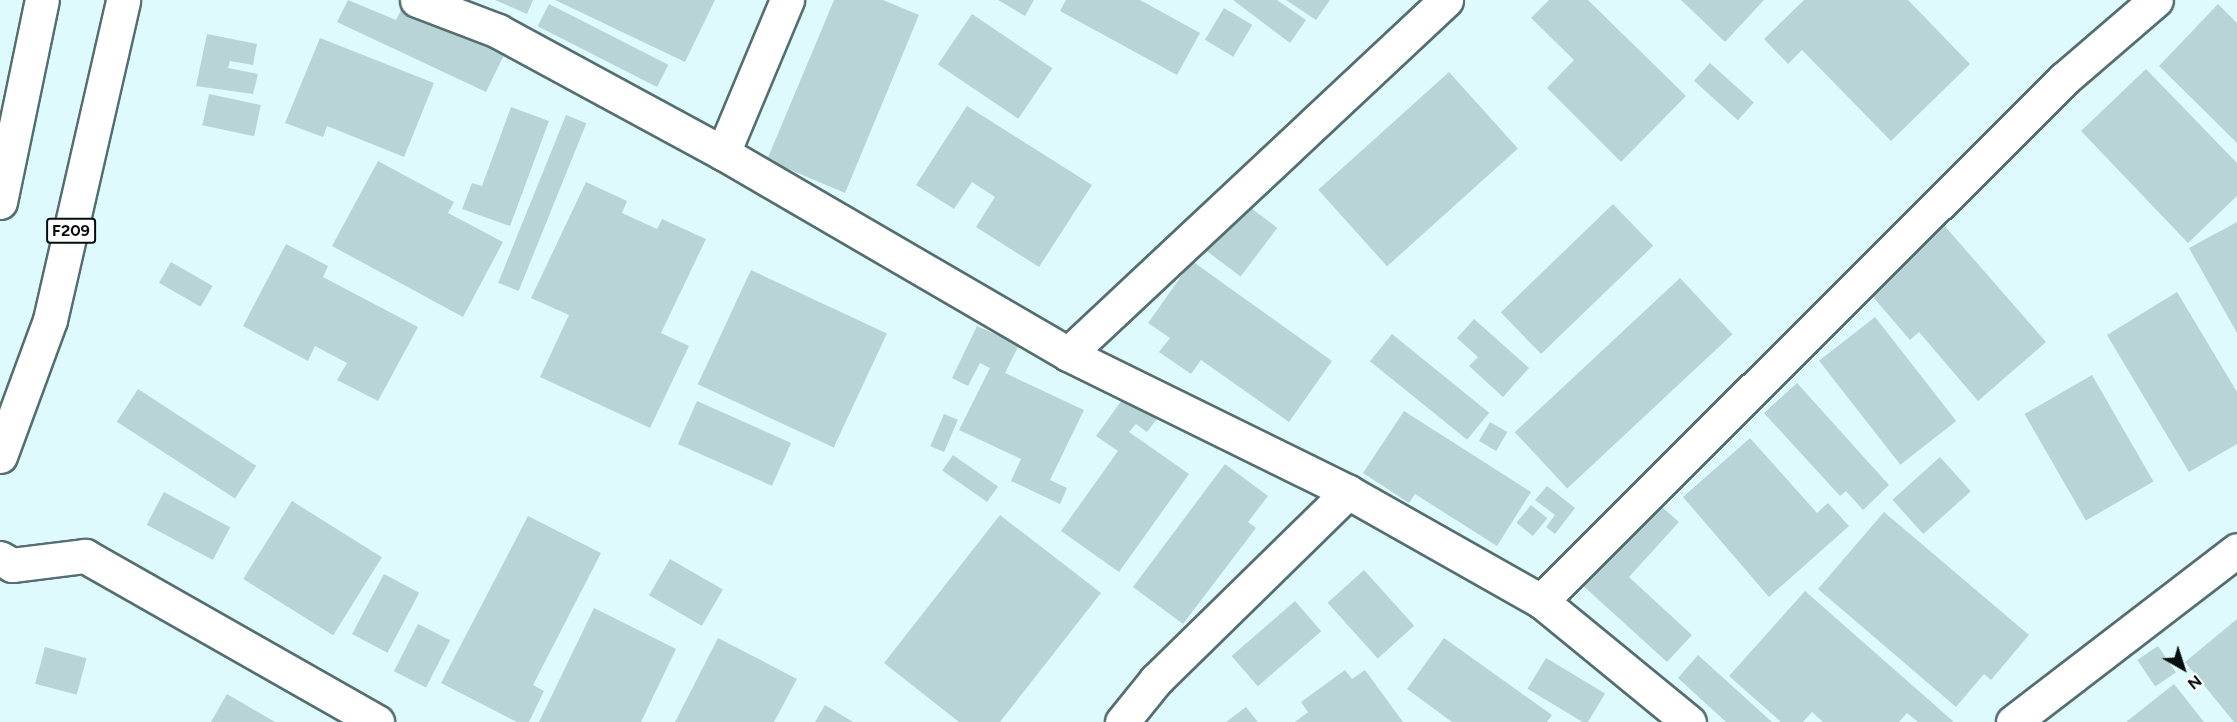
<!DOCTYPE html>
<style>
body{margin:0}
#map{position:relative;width:2237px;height:722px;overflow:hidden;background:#dffafc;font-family:Figtree,sans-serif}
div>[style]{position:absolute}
.building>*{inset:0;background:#b9d4d6;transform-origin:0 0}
.roads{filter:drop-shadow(2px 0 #556e70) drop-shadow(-2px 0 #556e70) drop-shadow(0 2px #556e70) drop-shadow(0 -2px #556e70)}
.minor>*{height:33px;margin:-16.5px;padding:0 16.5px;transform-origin:16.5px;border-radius:16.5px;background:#fff}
.major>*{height:33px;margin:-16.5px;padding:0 16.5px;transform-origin:16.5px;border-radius:16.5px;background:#fff}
span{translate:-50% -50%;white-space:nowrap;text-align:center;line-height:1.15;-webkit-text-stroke:5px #fff;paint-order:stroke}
.shield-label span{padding:2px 4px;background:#fff;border:2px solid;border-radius:4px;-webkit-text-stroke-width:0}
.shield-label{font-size:16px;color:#050e0f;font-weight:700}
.north{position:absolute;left:2153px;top:638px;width:60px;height:60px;-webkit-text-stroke:4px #fff;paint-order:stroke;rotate:141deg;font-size:16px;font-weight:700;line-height:24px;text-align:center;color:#050e0f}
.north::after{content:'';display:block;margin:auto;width:21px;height:27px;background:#050e0f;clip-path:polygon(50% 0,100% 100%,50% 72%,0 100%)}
</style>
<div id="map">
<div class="building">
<div style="clip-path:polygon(348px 0,396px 20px,403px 6px,504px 55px,486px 92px,337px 22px)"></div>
<div style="clip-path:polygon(495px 0,533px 0,527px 14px)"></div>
<div style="clip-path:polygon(555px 0,715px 0,685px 62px)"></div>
<div style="clip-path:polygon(834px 0,883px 0,919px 15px,845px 193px,767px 160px)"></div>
<div style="clip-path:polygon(998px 0,1034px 0,1025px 16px)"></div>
<div style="clip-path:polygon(1066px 0,1140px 0,1200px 33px,1177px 75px,1060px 11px)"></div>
<div style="clip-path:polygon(1233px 0,1277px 0,1306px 20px,1290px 43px)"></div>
<div style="clip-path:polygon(1286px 0,1330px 0,1316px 20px)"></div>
<div style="clip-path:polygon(1549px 0,1588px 0,1686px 96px,1621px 162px,1547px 88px,1574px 60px,1531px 18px)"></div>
<div style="clip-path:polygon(1681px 0,1764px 0,1725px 42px)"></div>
<div style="clip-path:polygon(1804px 0,1908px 0,1970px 64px,1891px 141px,1802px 50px,1788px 64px,1764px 39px)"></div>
<div style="left:549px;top:4px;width:134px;height:25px;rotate:27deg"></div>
<div style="clip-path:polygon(2218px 4px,2237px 23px,2237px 143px,2159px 66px)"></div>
<div style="left:1224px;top:8px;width:33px;height:37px;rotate:31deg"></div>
<div style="left:972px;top:14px;width:97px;height:61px;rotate:34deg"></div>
<div style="clip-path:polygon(207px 34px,257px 44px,253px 65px,230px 61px,228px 68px,258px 74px,253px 94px,196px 86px)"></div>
<div style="clip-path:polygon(320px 38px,434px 83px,404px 157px,327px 126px,323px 137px,285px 123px)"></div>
<div style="left:1710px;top:63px;width:59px;height:24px;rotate:42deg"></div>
<div style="clip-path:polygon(2146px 69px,2237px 163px,2237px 196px,2188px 243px,2081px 131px)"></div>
<div style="left:1449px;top:72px;width:103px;height:176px;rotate:48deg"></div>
<div style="left:209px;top:94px;width:53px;height:32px;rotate:12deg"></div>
<div style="clip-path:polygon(967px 106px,1092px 185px,1039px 267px,976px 227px,995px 197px,972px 182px,954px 209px,916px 185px)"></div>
<div style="clip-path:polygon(511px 107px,549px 121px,510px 226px,462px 209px,472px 183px,482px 186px)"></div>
<div style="left:566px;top:115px;width:22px;height:181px;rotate:22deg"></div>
<div style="clip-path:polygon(378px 161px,454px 202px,448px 213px,503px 242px,463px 317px,332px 246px)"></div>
<div style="clip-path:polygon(586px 182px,627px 201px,622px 213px,657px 229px,662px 219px,706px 239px,661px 333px,689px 346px,650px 428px,540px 377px,569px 315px,531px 298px)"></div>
<div style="left:1243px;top:202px;width:43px;height:61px;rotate:37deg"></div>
<div style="left:1613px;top:204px;width:58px;height:156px;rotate:46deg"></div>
<div style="clip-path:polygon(2237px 222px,2237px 333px,2189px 248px)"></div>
<div style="clip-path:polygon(1943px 224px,2046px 342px,1978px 401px,1919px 332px,1910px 340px,1867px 290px)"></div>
<div style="clip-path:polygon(286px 244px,328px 266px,323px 277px,418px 327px,378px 401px,337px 380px,347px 363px,315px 346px,308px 361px,243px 326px)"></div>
<div style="clip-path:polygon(1192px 261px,1332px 361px,1289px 422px,1201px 360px,1191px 374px,1159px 352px,1170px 338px,1148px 323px)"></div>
<div style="left:171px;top:262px;width:48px;height:24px;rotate:30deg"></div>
<div style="left:751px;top:270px;width:150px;height:126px;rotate:25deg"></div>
<div style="left:1680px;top:278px;width:77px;height:226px;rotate:47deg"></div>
<div style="clip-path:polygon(2177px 292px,2237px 392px,2237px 444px,2189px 472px,2107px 335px)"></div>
<div style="left:1875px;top:317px;width:132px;height:71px;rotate:52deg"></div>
<div style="clip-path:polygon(1474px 319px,1529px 368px,1503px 397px,1469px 366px,1478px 357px,1457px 338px)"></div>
<div style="clip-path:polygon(977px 326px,1019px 345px,1005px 373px,1084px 410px,1050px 480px,1067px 488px,1060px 504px,1011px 481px,1021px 459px,959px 430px,990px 368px,980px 363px,968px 386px,952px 378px)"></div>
<div style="left:1392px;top:334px;width:125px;height:35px;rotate:39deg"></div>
<div style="left:2092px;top:375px;width:123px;height:78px;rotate:60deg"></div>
<div style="clip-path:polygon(1797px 383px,1889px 485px,1863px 510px,1846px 491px,1840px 496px,1764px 413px)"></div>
<div style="left:138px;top:389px;width:141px;height:39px;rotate:33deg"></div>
<div style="clip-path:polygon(1130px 389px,1162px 412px,1147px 432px,1136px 424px,1129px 432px,1189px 474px,1119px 572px,1061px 531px,1118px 451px,1096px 436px)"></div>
<div style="left:697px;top:401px;width:103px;height:47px;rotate:24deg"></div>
<div style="clip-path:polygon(1404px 411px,1531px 492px,1497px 546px,1415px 494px,1409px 503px,1363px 473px)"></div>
<div style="left:944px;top:414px;width:15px;height:35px;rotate:23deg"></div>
<div style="left:1490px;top:422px;width:20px;height:22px;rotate:30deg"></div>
<div style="clip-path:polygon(1750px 438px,1817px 513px,1828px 503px,1849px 526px,1769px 597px,1683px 497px)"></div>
<div style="left:953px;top:455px;width:55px;height:19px;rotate:35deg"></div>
<div style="left:1940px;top:457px;width:46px;height:64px;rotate:48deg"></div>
<div style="clip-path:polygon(1225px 464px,1268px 496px,1248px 522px,1256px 528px,1183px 624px,1133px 587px)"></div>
<div style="clip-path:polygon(1547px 486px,1575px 508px,1555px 534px,1546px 527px,1555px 515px,1535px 500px)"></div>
<div style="left:164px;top:492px;width:75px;height:37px;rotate:28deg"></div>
<div style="clip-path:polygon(1653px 499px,1679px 522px,1629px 577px,1692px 635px,1667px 662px,1579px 582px)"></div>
<div style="left:292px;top:501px;width:106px;height:92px;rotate:32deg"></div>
<div style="left:1531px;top:505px;width:21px;height:23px;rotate:39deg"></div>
<div style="clip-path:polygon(1884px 512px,2029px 635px,1991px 680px,1984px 674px,1956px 707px,1818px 589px)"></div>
<div style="clip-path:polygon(1000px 515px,1101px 593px,1000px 722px,959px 722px,884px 663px)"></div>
<div style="clip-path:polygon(528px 516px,601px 553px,533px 685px,544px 691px,529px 722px,517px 722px,441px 683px)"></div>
<div style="left:670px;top:559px;width:61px;height:42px;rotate:30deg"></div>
<div style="left:1364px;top:570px;width:75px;height:49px;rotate:48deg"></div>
<div style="left:384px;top:574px;width:40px;height:68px;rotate:28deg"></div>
<div style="clip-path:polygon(1805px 591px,1954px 722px,1918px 722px,1907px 713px,1899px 722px,1823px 722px,1812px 712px,1803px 722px,1781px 722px,1729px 676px)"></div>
<div style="left:1295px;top:601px;width:40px;height:84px;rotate:49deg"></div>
<div style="clip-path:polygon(594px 608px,676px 649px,641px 722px,539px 722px)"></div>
<div style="clip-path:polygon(2237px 619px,2237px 722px,2234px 722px,2185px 662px)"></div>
<div style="left:418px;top:624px;width:36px;height:53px;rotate:27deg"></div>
<div style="clip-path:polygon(718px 638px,797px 679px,774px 722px,675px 722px)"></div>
<div style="clip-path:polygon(1444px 638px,1552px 715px,1547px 722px,1452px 722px,1407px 689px)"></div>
<div style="left:2158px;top:646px;width:32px;height:25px;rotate:56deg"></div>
<div style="left:45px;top:647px;width:43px;height:38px;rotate:15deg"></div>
<div style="clip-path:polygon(1698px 655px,1772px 722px,1726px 722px,1678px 678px)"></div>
<div style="left:1546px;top:658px;width:69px;height:36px;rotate:31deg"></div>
<div style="clip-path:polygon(1345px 670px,1352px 679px,1365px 670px,1403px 722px,1295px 722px,1308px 712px,1301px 702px)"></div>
<div style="clip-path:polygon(2174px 684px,2204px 722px,2126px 722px)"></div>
<div style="clip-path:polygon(227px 694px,275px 722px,211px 722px)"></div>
<div style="clip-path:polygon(825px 705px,853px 722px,815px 722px)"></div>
<div style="clip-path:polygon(1246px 707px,1258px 722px,1226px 722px)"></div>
</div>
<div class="roads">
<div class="minor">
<div style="left:417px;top:0;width:87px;rotate:20.9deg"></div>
<div style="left:498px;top:31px;width:256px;rotate:28.5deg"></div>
<div style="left:723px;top:153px;width:399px;rotate:30.2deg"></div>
<div style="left:1068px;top:354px;width:312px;rotate:26.2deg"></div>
<div style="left:1348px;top:492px;width:222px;rotate:29.5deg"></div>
<div style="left:1541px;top:601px;width:191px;rotate:39.3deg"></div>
<div style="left:723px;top:153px;width:166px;rotate:-67.3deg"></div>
<div style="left:1068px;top:354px;width:518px;rotate:-43.12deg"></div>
<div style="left:0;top:558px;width:14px;rotate:30deg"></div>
<div style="left:12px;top:565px;width:74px;rotate:-7deg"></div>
<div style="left:85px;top:556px;width:336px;rotate:29.6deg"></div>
<div style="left:1541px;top:601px;width:739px;rotate:-44.95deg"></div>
<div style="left:2064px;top:79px;width:121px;rotate:-40.7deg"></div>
<div style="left:1122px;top:722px;width:54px;rotate:-51deg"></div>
<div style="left:1156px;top:680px;width:269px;rotate:-44.4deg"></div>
<div style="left:2013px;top:722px;width:282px;rotate:-37.5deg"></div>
</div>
<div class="major">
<div style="left:0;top:202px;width:206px;rotate:-78.3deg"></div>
<div style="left:0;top:456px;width:145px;rotate:-69.8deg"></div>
<div style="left:50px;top:320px;width:328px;rotate:-77.1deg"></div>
</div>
</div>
<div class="shield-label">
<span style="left:71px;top:231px">F209</span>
</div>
<div class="north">N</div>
</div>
